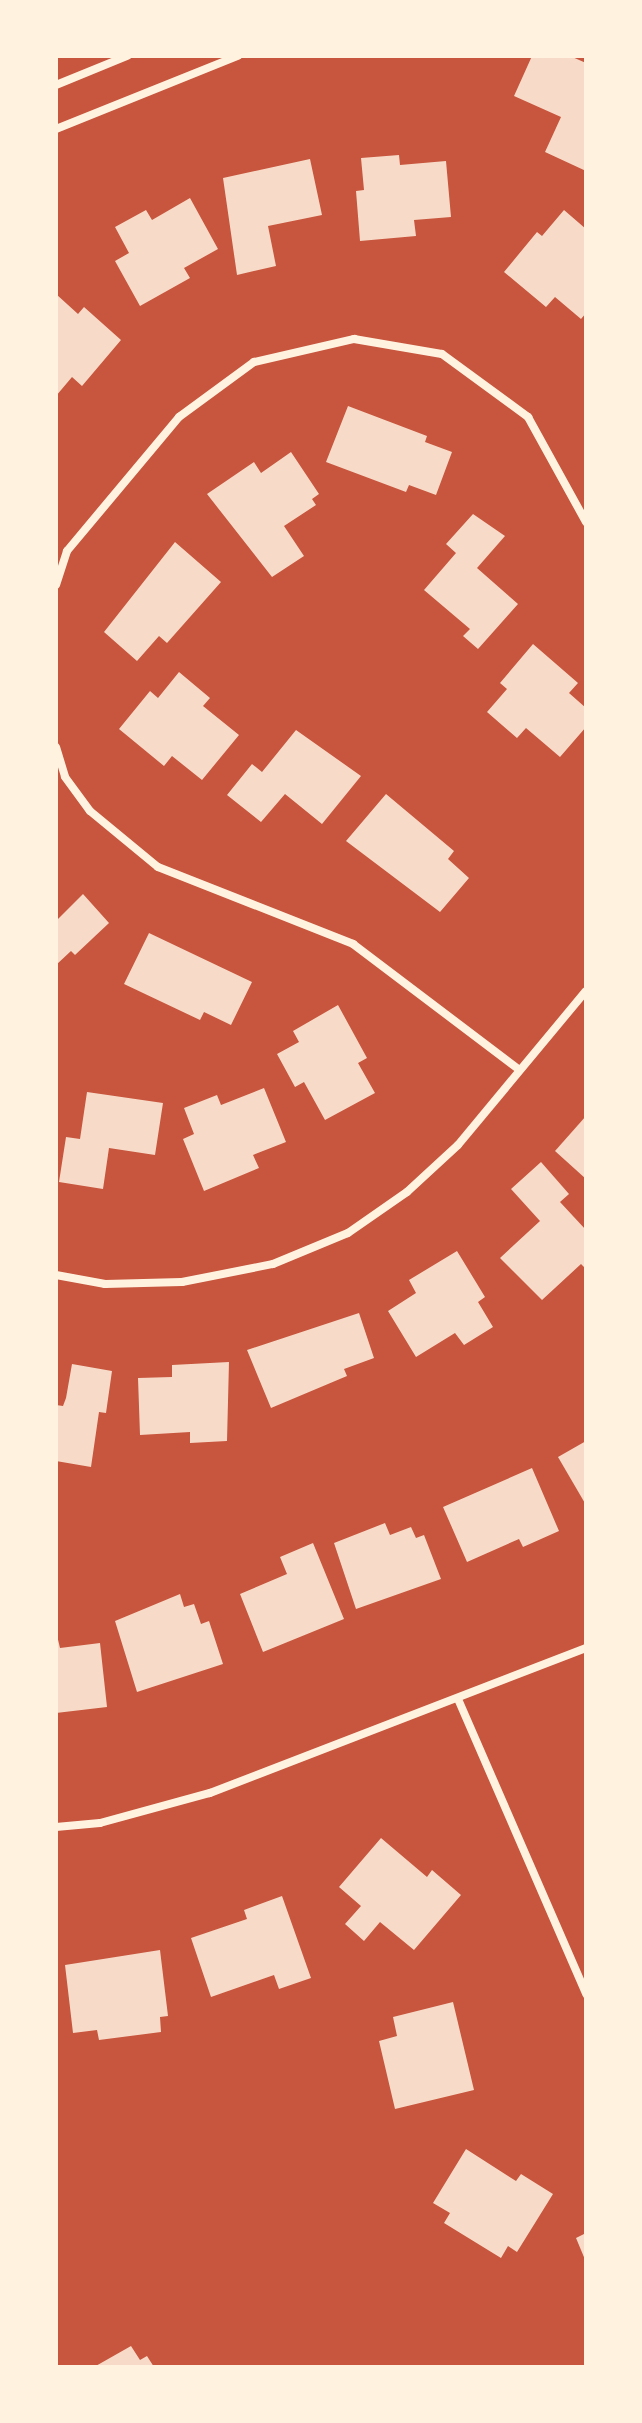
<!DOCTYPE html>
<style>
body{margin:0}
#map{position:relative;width:642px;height:2423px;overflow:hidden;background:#c8553d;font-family:"Nunito Sans",sans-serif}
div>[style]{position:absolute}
.building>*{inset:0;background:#f7dbc8}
.minor>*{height:8px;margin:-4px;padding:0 4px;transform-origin:4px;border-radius:4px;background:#fff3e0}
span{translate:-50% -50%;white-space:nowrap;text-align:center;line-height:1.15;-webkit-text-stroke:6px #fff3e0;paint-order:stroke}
.frame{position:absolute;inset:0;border:58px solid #fff3e0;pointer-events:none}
</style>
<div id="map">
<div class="building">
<div style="clip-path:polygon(532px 56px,570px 56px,586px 63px,586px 171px,545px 152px,561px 117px,514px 96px)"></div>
<div style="clip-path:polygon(399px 155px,400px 165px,446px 161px,451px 217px,414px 220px,416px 236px,360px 241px,356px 191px,364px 190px,361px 158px)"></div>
<div style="clip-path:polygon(310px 159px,322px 215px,268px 226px,276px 266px,237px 275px,223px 178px)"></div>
<div style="clip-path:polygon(190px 198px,218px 249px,184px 268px,190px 278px,140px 306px,115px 261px,129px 253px,115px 227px,146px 210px,152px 220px)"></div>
<div style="clip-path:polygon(564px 210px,586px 229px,586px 313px,581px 319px,555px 297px,546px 307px,504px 272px,537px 232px,542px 236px)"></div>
<div style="clip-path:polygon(56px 294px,78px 314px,84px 307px,121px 340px,82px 386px,72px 377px,56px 396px)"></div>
<div style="clip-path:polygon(348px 406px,427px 436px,425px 442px,452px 452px,436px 495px,409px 485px,406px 492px,326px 462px)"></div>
<div style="clip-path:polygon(291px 452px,319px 494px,312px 499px,316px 505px,284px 526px,304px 556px,272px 577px,207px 494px,254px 462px,261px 473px)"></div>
<div style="clip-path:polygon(473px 514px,505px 536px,477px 568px,518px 604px,478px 649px,463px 636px,470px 629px,424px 590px,456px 553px,446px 544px)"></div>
<div style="clip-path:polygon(175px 542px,221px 582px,167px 643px,159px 636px,137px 661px,104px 632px)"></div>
<div style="clip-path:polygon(533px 644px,578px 683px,569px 693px,586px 708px,586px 727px,560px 757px,526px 728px,517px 738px,487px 712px,507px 689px,500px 683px)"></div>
<div style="clip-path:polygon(179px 672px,210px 698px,203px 706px,239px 735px,202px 780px,172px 756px,164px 766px,119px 729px,150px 691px,158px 698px)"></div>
<div style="clip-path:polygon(296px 730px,361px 776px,322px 824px,285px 794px,261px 822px,227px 795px,252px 764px,262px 772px)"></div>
<div style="clip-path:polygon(386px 794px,454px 851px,448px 859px,469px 878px,440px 912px,346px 841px)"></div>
<div style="clip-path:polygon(83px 894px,109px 923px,75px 955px,71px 951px,56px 965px,56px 921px)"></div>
<div style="clip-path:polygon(149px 933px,252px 982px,231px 1025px,204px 1012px,200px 1020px,124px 984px)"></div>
<div style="clip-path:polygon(338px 1005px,367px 1058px,358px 1063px,375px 1093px,325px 1120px,304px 1082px,295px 1087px,277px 1054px,299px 1042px,293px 1031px)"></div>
<div style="clip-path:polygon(264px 1088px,286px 1142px,253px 1155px,259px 1168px,204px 1191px,183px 1139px,194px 1134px,184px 1108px,217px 1095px,221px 1105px)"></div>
<div style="clip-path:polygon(87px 1092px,163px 1103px,155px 1155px,109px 1148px,103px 1189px,59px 1182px,66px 1137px,80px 1139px)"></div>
<div style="clip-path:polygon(586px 1116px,586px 1179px,555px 1151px)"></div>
<div style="clip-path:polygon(541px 1162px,569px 1194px,560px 1202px,586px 1230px,586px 1269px,581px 1264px,542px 1300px,500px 1258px,540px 1221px,511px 1189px)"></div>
<div style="clip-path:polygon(457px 1251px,485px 1297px,478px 1302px,493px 1327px,464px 1345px,455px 1333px,416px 1357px,388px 1311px,416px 1293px,409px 1280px)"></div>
<div style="clip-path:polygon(359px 1313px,374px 1358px,344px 1369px,347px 1376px,271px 1408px,247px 1350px)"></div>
<div style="clip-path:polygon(229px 1362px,227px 1441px,190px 1443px,190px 1432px,140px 1435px,138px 1378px,172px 1377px,172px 1365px)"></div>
<div style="clip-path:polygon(72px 1364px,112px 1371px,106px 1413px,99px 1412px,91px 1467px,56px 1461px,56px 1405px,63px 1406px,66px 1398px)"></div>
<div style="clip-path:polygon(586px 1441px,586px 1505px,558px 1457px)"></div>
<div style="clip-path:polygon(532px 1468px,559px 1531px,523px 1547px,519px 1539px,467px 1562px,443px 1507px)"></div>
<div style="clip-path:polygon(385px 1523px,390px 1535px,411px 1527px,416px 1538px,424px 1535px,441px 1579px,356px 1609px,334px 1543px)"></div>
<div style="clip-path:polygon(313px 1543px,344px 1619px,263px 1652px,240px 1594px,287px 1574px,280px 1557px)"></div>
<div style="clip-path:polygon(180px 1594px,184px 1607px,194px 1604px,201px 1624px,209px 1621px,223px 1664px,137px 1692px,115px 1621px)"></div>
<div style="clip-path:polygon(56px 1631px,60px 1648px,100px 1643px,107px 1707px,56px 1713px)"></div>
<div style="clip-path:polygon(381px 1838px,427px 1877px,432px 1870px,461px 1895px,414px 1950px,380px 1922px,364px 1941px,345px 1924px,361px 1906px,339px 1887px)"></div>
<div style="clip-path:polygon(282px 1896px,311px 1978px,279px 1989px,274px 1975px,211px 1997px,191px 1938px,247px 1919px,244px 1910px)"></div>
<div style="clip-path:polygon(160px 1950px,168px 2016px,160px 2017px,161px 2032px,99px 2040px,97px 2030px,73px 2033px,65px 1965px)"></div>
<div style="clip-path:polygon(453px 2002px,474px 2090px,395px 2109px,379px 2041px,397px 2036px,393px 2017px)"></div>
<div style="clip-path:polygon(466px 2149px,516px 2181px,521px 2174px,553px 2194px,517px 2252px,508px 2246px,501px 2258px,444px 2223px,450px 2213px,433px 2203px)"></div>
<div style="clip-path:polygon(586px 2233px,586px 2262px,576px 2238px)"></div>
<div style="clip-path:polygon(131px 2346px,140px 2360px,147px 2356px,154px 2367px,94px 2367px)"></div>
</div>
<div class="minor">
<div style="left:56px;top:85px;width:77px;rotate:-22.2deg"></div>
<div style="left:56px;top:129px;width:196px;rotate:-21.9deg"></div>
<div style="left:56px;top:585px;width:36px;rotate:-72deg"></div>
<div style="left:67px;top:551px;width:175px;rotate:-50.1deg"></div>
<div style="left:179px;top:417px;width:93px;rotate:-36.3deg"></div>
<div style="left:254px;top:362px;width:103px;rotate:-13deg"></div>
<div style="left:354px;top:339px;width:89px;rotate:9.7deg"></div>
<div style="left:442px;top:354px;width:107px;rotate:36.2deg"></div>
<div style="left:528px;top:417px;width:120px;rotate:61.1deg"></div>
<div style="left:56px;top:747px;width:31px;rotate:73deg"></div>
<div style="left:65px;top:777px;width:42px;rotate:53.7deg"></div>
<div style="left:90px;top:811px;width:88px;rotate:39.5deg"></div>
<div style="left:158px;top:867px;width:210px;rotate:21.5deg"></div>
<div style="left:353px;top:944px;width:207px;rotate:37.1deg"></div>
<div style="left:56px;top:1275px;width:50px;rotate:10.4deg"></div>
<div style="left:105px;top:1284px;width:77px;rotate:-1.5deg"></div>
<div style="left:182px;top:1282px;width:93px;rotate:-11.2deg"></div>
<div style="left:273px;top:1264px;width:81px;rotate:-22.5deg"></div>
<div style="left:348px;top:1233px;width:72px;rotate:-34.8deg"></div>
<div style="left:407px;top:1192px;width:69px;rotate:-42.7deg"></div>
<div style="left:458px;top:1145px;width:200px;rotate:-50.3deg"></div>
<div style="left:458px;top:1699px;width:322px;rotate:66.5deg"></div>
<div style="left:56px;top:1827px;width:44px;rotate:-5.2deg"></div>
<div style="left:100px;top:1823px;width:114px;rotate:-15.3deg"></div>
<div style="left:210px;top:1793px;width:403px;rotate:-21.1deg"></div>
</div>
<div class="frame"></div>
</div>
